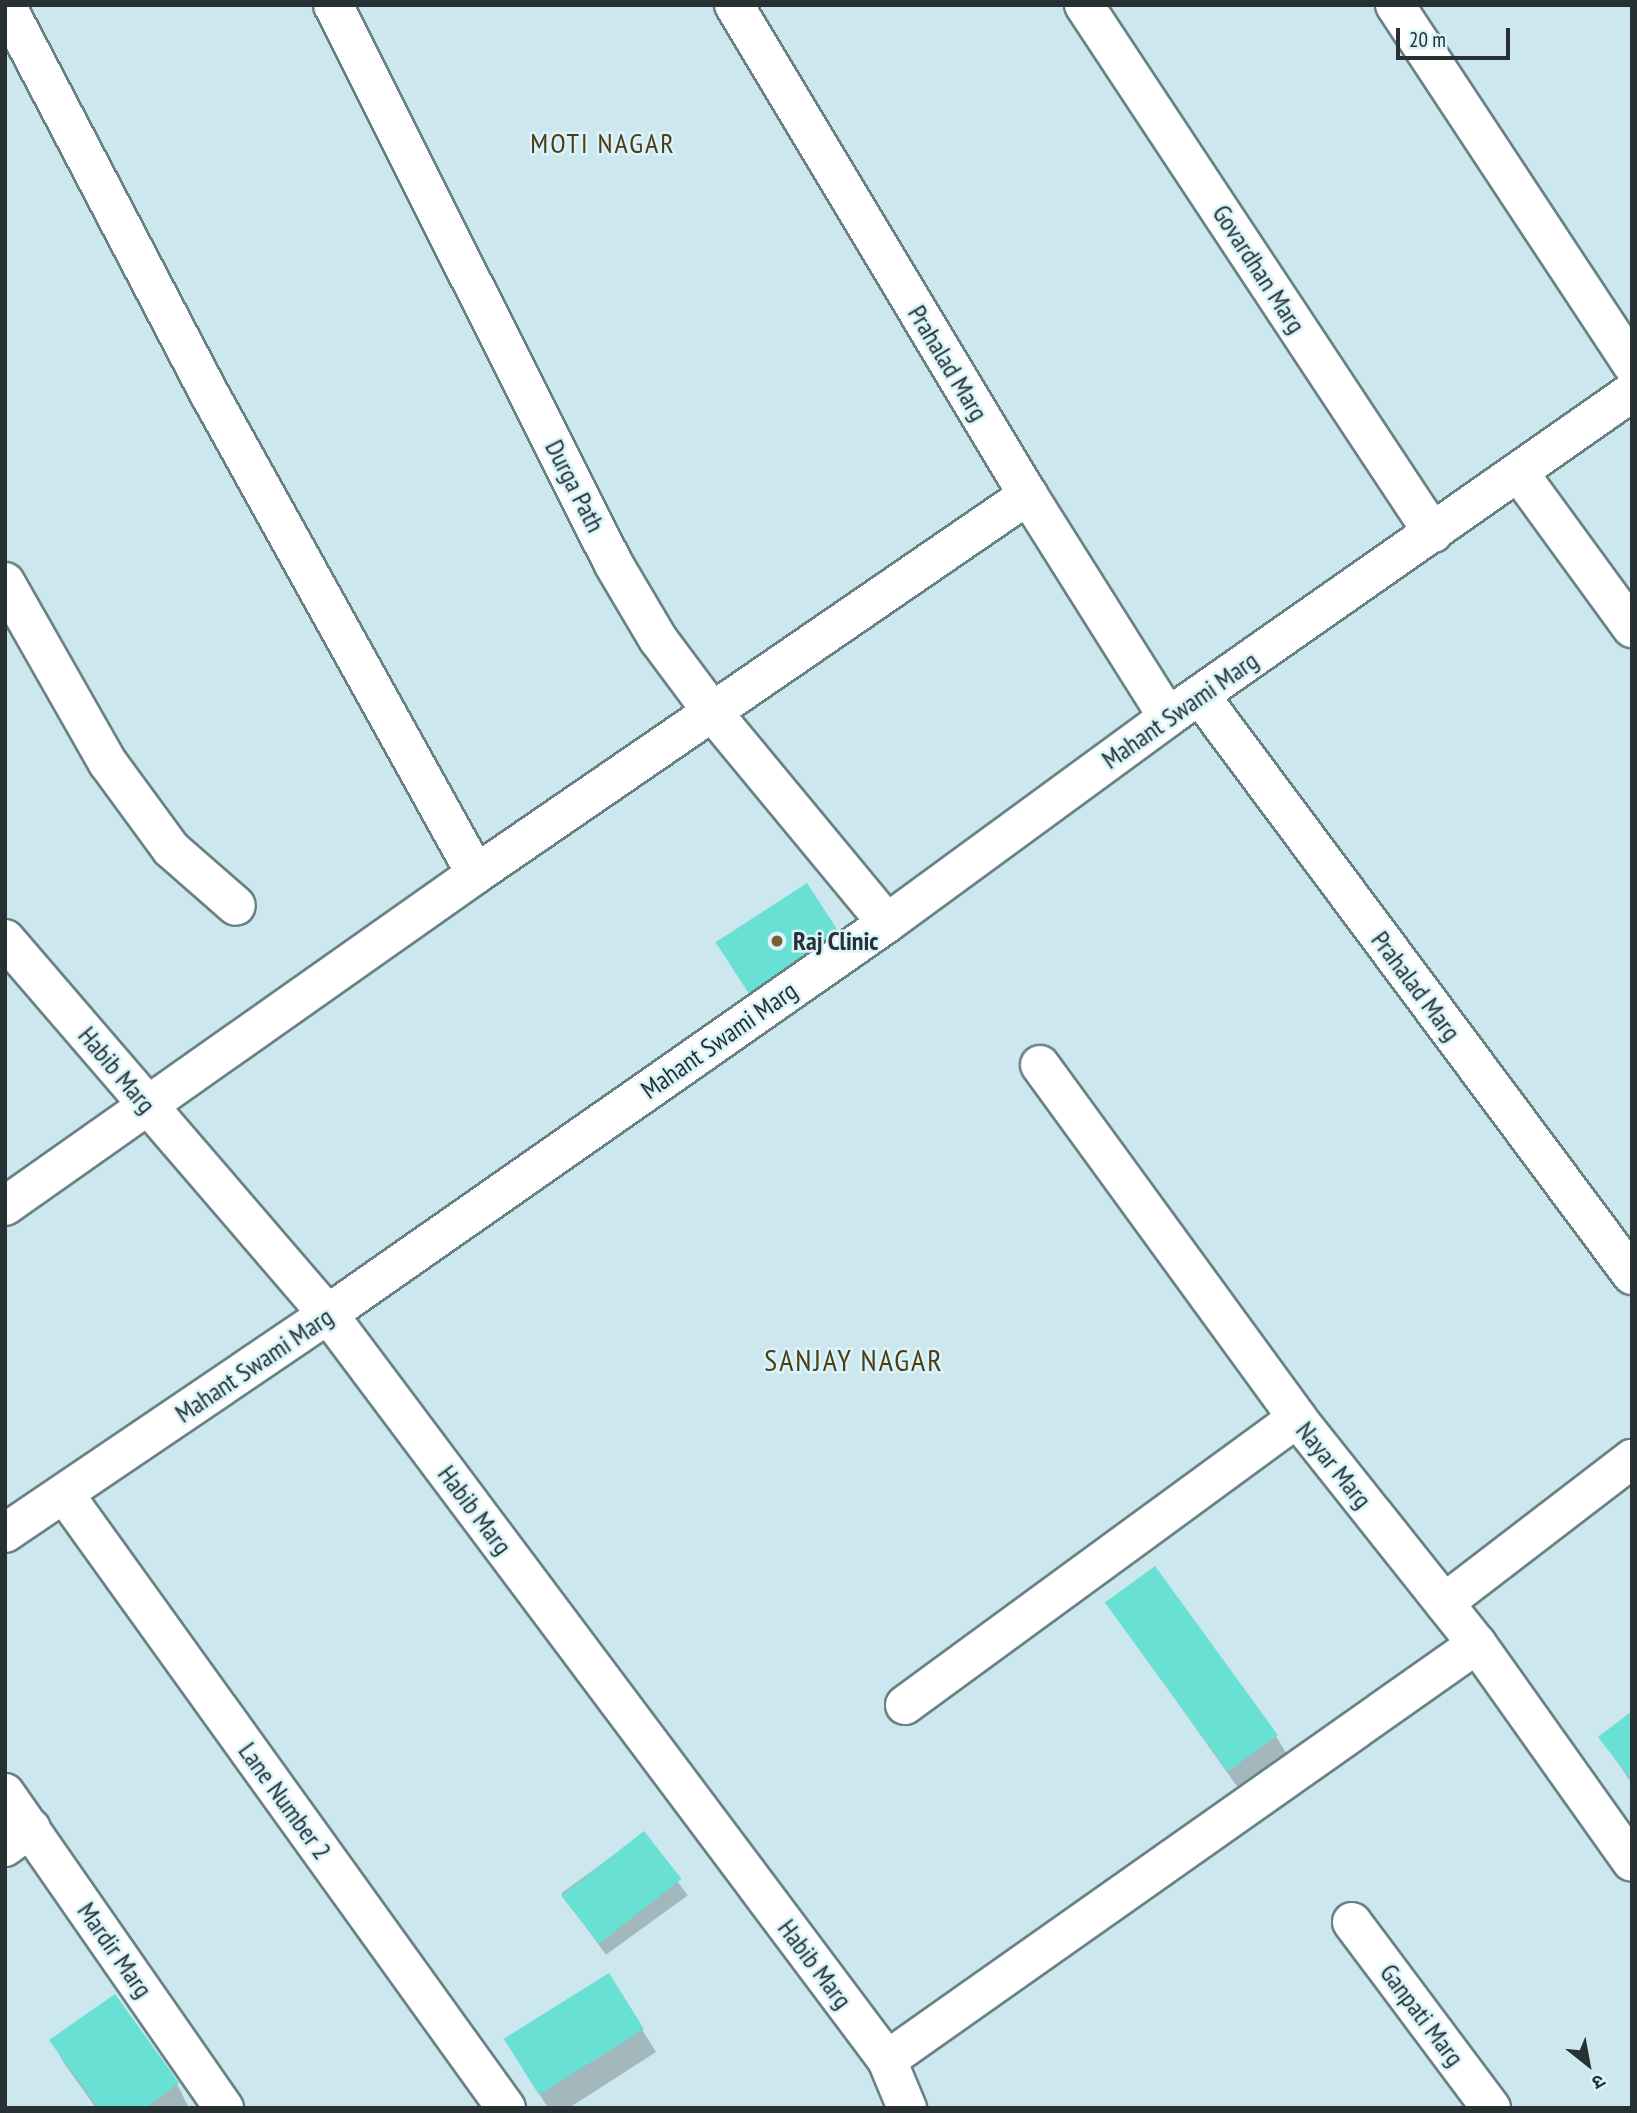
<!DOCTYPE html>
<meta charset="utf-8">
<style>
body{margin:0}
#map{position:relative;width:1637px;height:2113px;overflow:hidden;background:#cce7ed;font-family:"PT Sans Narrow","Noto Sans Devanagari",sans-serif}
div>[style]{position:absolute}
.shadow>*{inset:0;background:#0003;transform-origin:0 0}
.building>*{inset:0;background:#69e0d4;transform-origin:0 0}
.roads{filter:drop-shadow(2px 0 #698286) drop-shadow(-2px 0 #698286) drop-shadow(0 2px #698286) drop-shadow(0 -2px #698286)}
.minor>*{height:38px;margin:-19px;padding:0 19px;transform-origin:19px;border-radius:19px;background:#fff}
.dots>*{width:19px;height:19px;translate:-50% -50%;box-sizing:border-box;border:4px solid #d9f4fa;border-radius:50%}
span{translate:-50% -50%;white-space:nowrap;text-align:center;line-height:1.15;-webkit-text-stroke:5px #d9f4fa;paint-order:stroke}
.street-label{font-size:26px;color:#273133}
.poi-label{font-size:26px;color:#273133;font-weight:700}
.left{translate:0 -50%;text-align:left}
.neighbourhood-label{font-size:28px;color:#4c3d15;letter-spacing:2px}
.quarter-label{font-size:30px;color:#4c3d15;letter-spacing:2px}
.frame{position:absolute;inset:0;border:7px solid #273133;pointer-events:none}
.north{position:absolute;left:1553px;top:2029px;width:70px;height:70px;-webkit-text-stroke:5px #d9f4fa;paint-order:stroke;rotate:149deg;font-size:19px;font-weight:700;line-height:28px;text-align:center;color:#273133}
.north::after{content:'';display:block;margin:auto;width:24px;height:32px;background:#273133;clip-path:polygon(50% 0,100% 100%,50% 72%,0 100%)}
.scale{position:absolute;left:1396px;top:28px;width:114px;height:32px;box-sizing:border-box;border:4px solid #273133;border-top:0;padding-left:9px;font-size:21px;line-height:24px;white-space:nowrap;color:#273133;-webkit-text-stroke:5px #d9f4fa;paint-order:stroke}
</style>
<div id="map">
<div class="shadow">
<div style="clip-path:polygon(1107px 1603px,1276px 1736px,1289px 1758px,1241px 1792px)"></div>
<div style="clip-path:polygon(1632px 1714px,1632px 1784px,1601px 1737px)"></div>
<div style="left:643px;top:1834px;width:76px;height:101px;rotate:54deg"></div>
<div style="clip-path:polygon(608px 1975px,656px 2052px,569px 2108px,548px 2108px,520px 2063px)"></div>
<div style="clip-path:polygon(115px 1996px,177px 2084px,189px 2108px,96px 2108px,64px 2063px,52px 2041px)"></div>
</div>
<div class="building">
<div style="left:807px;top:883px;width:67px;height:109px;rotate:57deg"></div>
<div style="left:1155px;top:1566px;width:209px;height:62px;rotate:54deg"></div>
<div style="clip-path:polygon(1632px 1711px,1632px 1781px,1598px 1737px)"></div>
<div style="left:644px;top:1831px;width:61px;height:105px;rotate:52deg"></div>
<div style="left:609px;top:1973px;width:66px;height:124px;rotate:58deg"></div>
<div style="clip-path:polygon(115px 1994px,179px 2083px,145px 2108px,98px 2108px,49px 2040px)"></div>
</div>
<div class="roads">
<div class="minor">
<div style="left:6px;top:5px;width:440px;rotate:62.4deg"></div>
<div style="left:210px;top:395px;width:548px;rotate:60.96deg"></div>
<div style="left:333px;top:5px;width:624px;rotate:63.35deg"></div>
<div style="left:613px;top:563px;width:88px;rotate:59.4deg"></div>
<div style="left:658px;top:639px;width:94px;rotate:53.3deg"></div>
<div style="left:714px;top:714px;width:271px;rotate:50.4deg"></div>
<div style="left:734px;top:5px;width:571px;rotate:59.04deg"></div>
<div style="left:1028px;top:495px;width:262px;rotate:57.8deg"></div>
<div style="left:1084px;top:5px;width:633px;rotate:56.54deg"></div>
<div style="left:1395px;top:5px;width:431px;rotate:56.6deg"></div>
<div style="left:1519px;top:473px;width:192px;rotate:53.9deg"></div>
<div style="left:5px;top:582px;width:208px;rotate:60.4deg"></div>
<div style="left:108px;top:763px;width:107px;rotate:53.8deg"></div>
<div style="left:171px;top:849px;width:86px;rotate:41.2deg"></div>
<div style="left:1201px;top:697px;width:721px;rotate:53.29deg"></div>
<div style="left:5px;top:939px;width:495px;rotate:49.3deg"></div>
<div style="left:328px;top:1314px;width:932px;rotate:53.15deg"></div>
<div style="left:887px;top:2060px;width:52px;rotate:67.4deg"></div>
<div style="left:1040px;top:1065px;width:437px;rotate:53.9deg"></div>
<div style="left:1297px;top:1418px;width:289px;rotate:51.5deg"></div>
<div style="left:1477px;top:1644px;width:267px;rotate:54.6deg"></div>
<div style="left:5px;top:1206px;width:576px;rotate:-35.18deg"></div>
<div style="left:476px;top:874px;width:670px;rotate:-34.47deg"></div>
<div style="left:65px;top:1495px;width:755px;rotate:54.27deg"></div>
<div style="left:5px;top:1533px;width:390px;rotate:-34.1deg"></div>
<div style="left:328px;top:1314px;width:682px;rotate:-34.97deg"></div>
<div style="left:887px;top:923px;width:348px;rotate:-36.2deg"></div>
<div style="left:1168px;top:717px;width:566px;rotate:-35.01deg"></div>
<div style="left:1444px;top:1603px;width:237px;rotate:-37.5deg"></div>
<div style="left:905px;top:1705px;width:486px;rotate:-36.2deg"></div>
<div style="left:5px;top:1793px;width:384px;rotate:55.2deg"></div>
<div style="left:5px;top:1847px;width:32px;rotate:-36deg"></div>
<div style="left:1352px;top:1922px;width:232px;rotate:53.2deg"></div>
<div style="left:887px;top:2060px;width:722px;rotate:-35.19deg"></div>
</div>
</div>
<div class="dots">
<div style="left:777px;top:941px;background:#766130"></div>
</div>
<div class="street-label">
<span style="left:1259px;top:269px;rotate:57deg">Govardhan Marg</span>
<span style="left:948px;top:363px;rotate:59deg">Prahalad Marg</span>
<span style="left:575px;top:486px;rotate:63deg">Durga Path</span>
<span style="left:1180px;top:710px;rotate:-35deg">Mahant Swami Marg</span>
<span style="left:1416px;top:986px;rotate:53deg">Prahalad Marg</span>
<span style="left:719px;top:1040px;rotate:-35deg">Mahant Swami Marg</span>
<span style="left:117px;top:1070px;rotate:50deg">Habib Marg</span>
<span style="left:254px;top:1365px;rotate:-34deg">Mahant Swami Marg</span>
<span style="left:1334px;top:1465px;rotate:51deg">Nayar Marg</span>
<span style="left:475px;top:1510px;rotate:53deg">Habib Marg</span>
<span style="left:285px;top:1801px;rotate:54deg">Lane Number 2</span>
<span style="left:115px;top:1950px;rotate:55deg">Mardir Marg</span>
<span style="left:815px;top:1964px;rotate:53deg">Habib Marg</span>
<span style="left:1422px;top:2015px;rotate:53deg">Ganpati Marg</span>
</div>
<div class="poi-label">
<span class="left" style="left:793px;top:941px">Raj Clinic</span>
</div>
<div class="neighbourhood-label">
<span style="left:603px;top:143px">MOTI NAGAR</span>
</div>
<div class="quarter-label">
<span style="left:854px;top:1360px">SANJAY NAGAR</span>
</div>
<div class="frame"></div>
<div class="north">उ</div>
<div class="scale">20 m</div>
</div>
